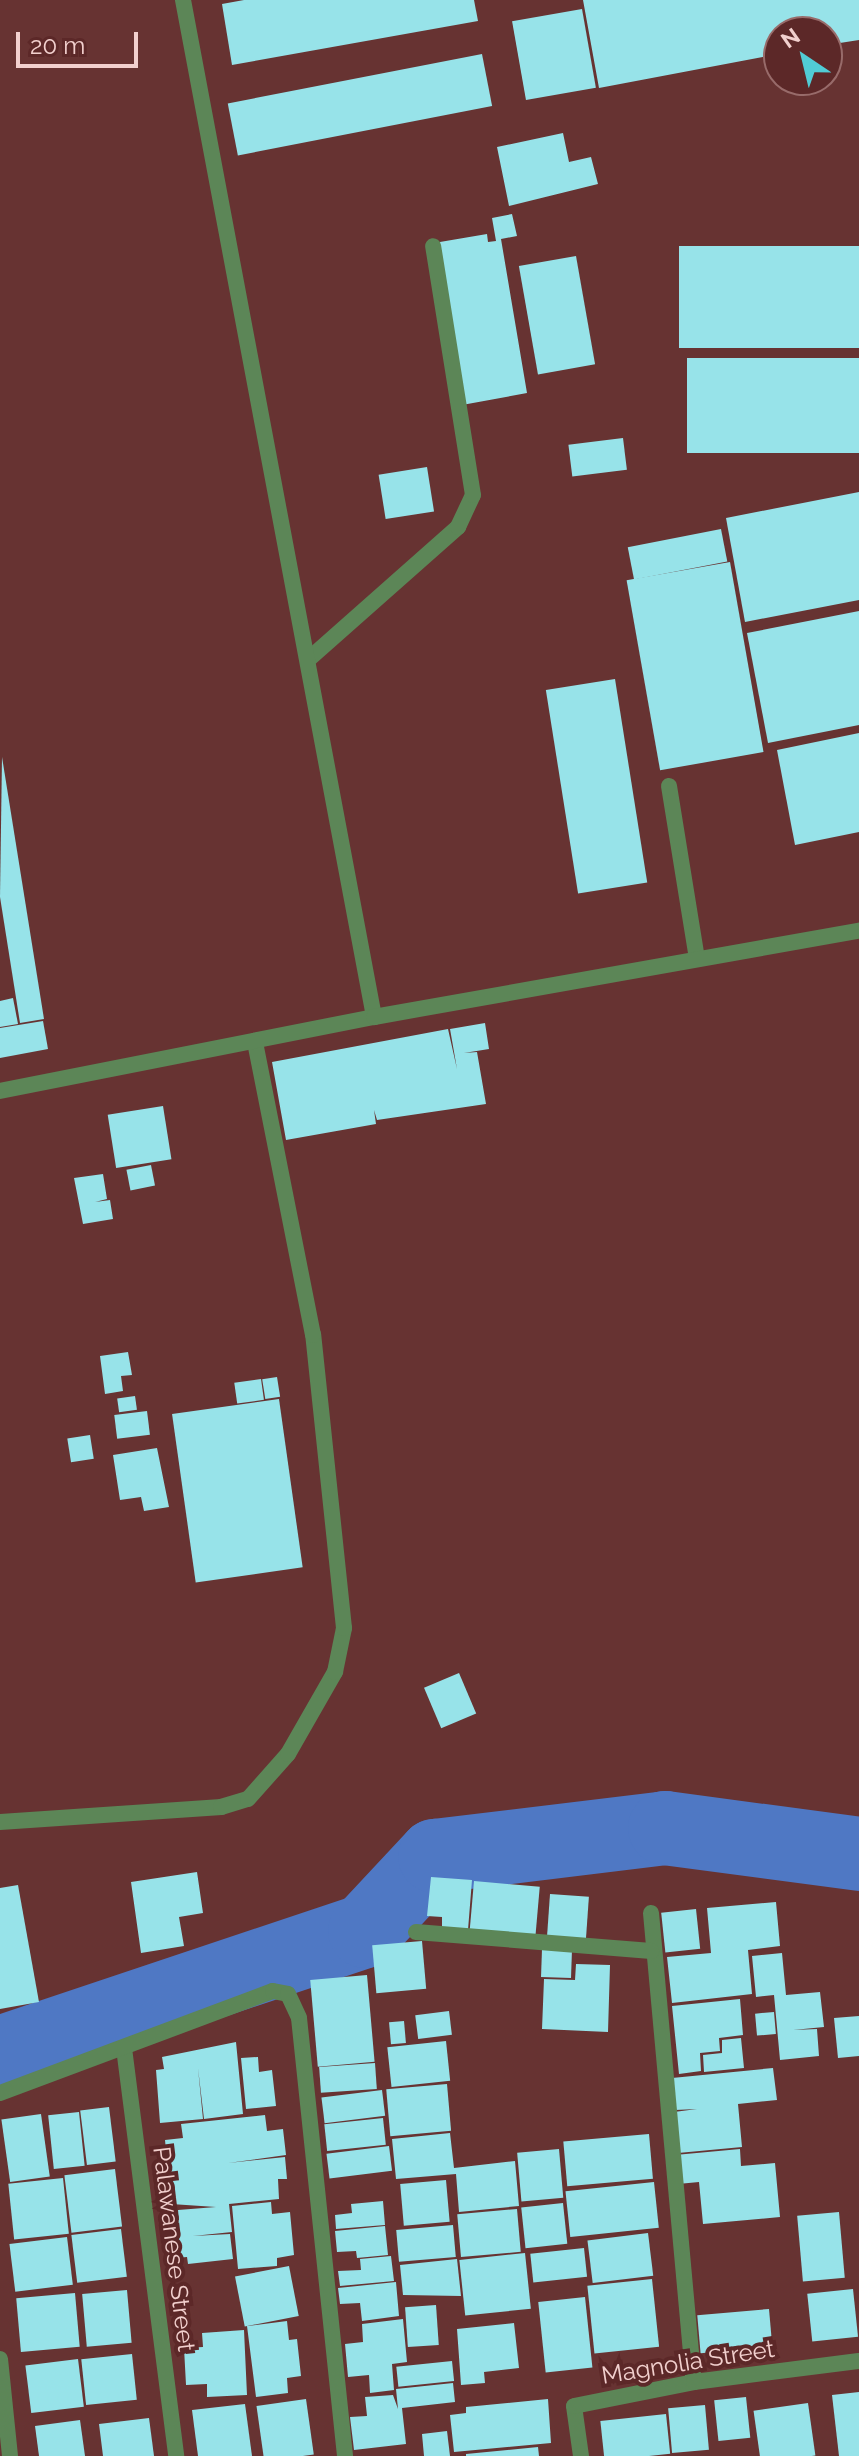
<!DOCTYPE html>
<style>
body{margin:0}
#map{position:relative;width:859px;height:2456px;overflow:hidden;background:#673332;font-family:Raleway,sans-serif}
div>[style]{position:absolute}
.river>*{height:74px;margin:-37px;padding:0 37px;transform-origin:37px;border-radius:37px;background:#4f78c4}
.building>*{inset:0;background:#97e3e9;transform-origin:0 0}
.service>*{height:16px;margin:-8px;padding:0 8px;transform-origin:8px;border-radius:8px;background:#5c8657}
.minor>*{height:16px;margin:-8px;padding:0 8px;transform-origin:8px;border-radius:8px;background:#5c8657}
span{translate:-50% -50%;white-space:nowrap;text-align:center;line-height:1.15;-webkit-text-stroke:8px #5c2828;paint-order:stroke}
.street-label{font-size:24px;color:#f2d0ce}
.north{position:absolute;left:763px;top:16px;width:80px;height:80px;box-sizing:border-box;background:#5c2828;border:2px solid #986b6a;border-radius:50%;rotate:325deg;font-size:22px;font-weight:700;line-height:32px;text-align:center;color:#f2d0ce}
.north::after{content:'';display:block;margin:auto;width:28px;height:36px;background:#51ccd5;clip-path:polygon(50% 0,100% 100%,50% 72%,0 100%)}
.scale{position:absolute;left:16px;top:32px;width:122px;height:36px;box-sizing:border-box;border:4px solid #f2d0ce;border-top:0;padding-left:10px;font-size:24px;line-height:28px;white-space:nowrap;color:#f2d0ce;-webkit-text-stroke:6px #5c2828;paint-order:stroke}
</style>
<div id="map">
<div class="river">
<div style="left:0;top:2053px;width:385px;rotate:-18.5deg"></div>
<div style="left:365px;top:1931px;width:103px;rotate:-47deg"></div>
<div style="left:435px;top:1856px;width:232px;rotate:-6.9deg"></div>
<div style="left:665px;top:1828px;width:196px;rotate:7.6deg"></div>
</div>
<div class="building">
<div style="clip-path:polygon(244px 0,474px 0,478px 21px,232px 65px,222px 4px)"></div>
<div style="clip-path:polygon(583px 0,859px 0,859px 40px,827px 45px,827px 32px,779px 32px,779px 54px,599px 88px)"></div>
<div style="left:582px;top:9px;width:80px;height:71px;rotate:80deg"></div>
<div style="left:482px;top:54px;width:53px;height:259px;rotate:79deg"></div>
<div style="clip-path:polygon(563px 133px,569px 162px,591px 157px,598px 184px,509px 206px,497px 147px)"></div>
<div style="clip-path:polygon(512px 214px,517px 236px,501px 239px,527px 393px,462px 405px,434px 243px,487px 234px,488px 242px,496px 241px,492px 218px)"></div>
<div style="left:859px;top:246px;width:102px;height:180px;rotate:90deg"></div>
<div style="left:576px;top:256px;width:110px;height:58px;rotate:80deg"></div>
<div style="left:859px;top:358px;width:95px;height:172px;rotate:90deg"></div>
<div style="left:623px;top:438px;width:32px;height:55px;rotate:83deg"></div>
<div style="left:427px;top:467px;width:45px;height:49px;rotate:81deg"></div>
<div style="clip-path:polygon(859px 492px,859px 600px,745px 622px,726px 518px)"></div>
<div style="left:721px;top:529px;width:33px;height:95px;rotate:79deg"></div>
<div style="left:730px;top:562px;width:193px;height:105px;rotate:80deg"></div>
<div style="clip-path:polygon(859px 611px,859px 725px,768px 743px,747px 633px)"></div>
<div style="left:615px;top:679px;width:206px;height:70px;rotate:81deg"></div>
<div style="clip-path:polygon(859px 733px,859px 832px,795px 845px,777px 750px)"></div>
<div style="clip-path:polygon(2px 757px,44px 1019px,20px 1023px,0 897px)"></div>
<div style="clip-path:polygon(13px 998px,18px 1024px,0 1027px,0 1001px)"></div>
<div style="clip-path:polygon(43px 1021px,48px 1049px,0 1058px,0 1028px)"></div>
<div style="clip-path:polygon(485px 1023px,489px 1049px,464px 1053px,477px 1052px,486px 1104px,377px 1120px,374px 1110px,376px 1124px,286px 1140px,272px 1062px,448px 1029px,457px 1069px,450px 1029px)"></div>
<div style="left:163px;top:1106px;width:54px;height:56px;rotate:81deg"></div>
<div style="left:151px;top:1165px;width:21px;height:25px;rotate:79deg"></div>
<div style="clip-path:polygon(103px 1174px,107px 1199px,95px 1202px,110px 1200px,113px 1219px,83px 1224px,74px 1178px)"></div>
<div style="clip-path:polygon(128px 1352px,132px 1375px,121px 1376px,123px 1391px,105px 1394px,100px 1356px)"></div>
<div style="left:277px;top:1377px;width:20px;height:15px;rotate:81deg"></div>
<div style="left:261px;top:1379px;width:21px;height:27px;rotate:82deg"></div>
<div style="left:135px;top:1396px;width:14px;height:18px;rotate:82deg"></div>
<div style="left:279px;top:1399px;width:170px;height:108px;rotate:82deg"></div>
<div style="left:147px;top:1411px;width:24px;height:33px;rotate:83deg"></div>
<div style="left:90px;top:1435px;width:24px;height:23px;rotate:81deg"></div>
<div style="clip-path:polygon(157px 1448px,169px 1507px,144px 1511px,141px 1497px,120px 1500px,113px 1455px)"></div>
<div style="left:459px;top:1673px;width:44px;height:38px;rotate:67deg"></div>
<div style="clip-path:polygon(197px 1872px,203px 1913px,179px 1917px,184px 1946px,141px 1953px,131px 1882px)"></div>
<div style="clip-path:polygon(431px 1877px,472px 1880px,468px 1930px,442px 1928px,442px 1917px,427px 1916px)"></div>
<div style="left:474px;top:1881px;width:66px;height:50px;rotate:5deg"></div>
<div style="clip-path:polygon(18px 1885px,39px 2002px,0 2009px,0 1888px)"></div>
<div style="left:550px;top:1894px;width:39px;height:44px;rotate:4deg"></div>
<div style="clip-path:polygon(776px 1902px,780px 1946px,748px 1950px,752px 1994px,672px 2003px,667px 1957px,711px 1953px,707px 1908px)"></div>
<div style="left:696px;top:1909px;width:40px;height:35px;rotate:84deg"></div>
<div style="left:422px;top:1941px;width:48px;height:50px;rotate:85deg"></div>
<div style="left:542px;top:1949px;width:30px;height:28px;rotate:2deg"></div>
<div style="clip-path:polygon(782px 1953px,786px 1995px,820px 1992px,824px 2027px,793px 2030px,817px 2029px,819px 2056px,780px 2060px,774px 1995px,756px 1997px,752px 1956px)"></div>
<div style="clip-path:polygon(576px 1964px,610px 1965px,608px 2032px,542px 2029px,544px 1979px,575px 1980px)"></div>
<div style="left:367px;top:1975px;width:87px;height:57px;rotate:85deg"></div>
<div style="clip-path:polygon(740px 1999px,743px 2035px,719px 2038px,720px 2051px,700px 2053px,701px 2071px,679px 2074px,672px 2006px)"></div>
<div style="left:449px;top:2011px;width:24px;height:34px;rotate:83deg"></div>
<div style="left:774px;top:2012px;width:22px;height:19px;rotate:85deg"></div>
<div style="clip-path:polygon(859px 2016px,859px 2056px,838px 2058px,834px 2018px)"></div>
<div style="left:404px;top:2021px;width:22px;height:15px;rotate:85deg"></div>
<div style="clip-path:polygon(741px 2038px,744px 2068px,704px 2072px,703px 2055px,722px 2053px,722px 2040px)"></div>
<div style="left:446px;top:2041px;width:40px;height:59px;rotate:84deg"></div>
<div style="clip-path:polygon(236px 2042px,243px 2114px,204px 2119px,198px 2068px,203px 2119px,160px 2123px,156px 2070px,164px 2069px,162px 2057px)"></div>
<div style="clip-path:polygon(258px 2057px,259px 2072px,272px 2070px,276px 2106px,246px 2109px,241px 2058px)"></div>
<div style="left:375px;top:2063px;width:26px;height:56px;rotate:86deg"></div>
<div style="clip-path:polygon(773px 2068px,777px 2100px,738px 2104px,742px 2147px,678px 2153px,674px 2112px,697px 2109px,675px 2110px,672px 2078px)"></div>
<div style="left:447px;top:2084px;width:47px;height:61px;rotate:85deg"></div>
<div style="left:382px;top:2090px;width:26px;height:61px;rotate:83deg"></div>
<div style="left:109px;top:2107px;width:55px;height:29px;rotate:83deg"></div>
<div style="left:79px;top:2112px;width:54px;height:31px;rotate:84deg"></div>
<div style="left:41px;top:2114px;width:63px;height:40px;rotate:82deg"></div>
<div style="clip-path:polygon(265px 2115px,267px 2131px,283px 2129px,286px 2155px,228px 2163px,285px 2157px,287px 2179px,278px 2179px,279px 2199px,229px 2204px,232px 2232px,193px 2236px,230px 2234px,233px 2259px,188px 2264px,187px 2257px,176px 2258px,172px 2220px,179px 2220px,178px 2210px,216px 2207px,171px 2204px,165px 2140px,183px 2138px,181px 2124px)"></div>
<div style="left:383px;top:2118px;width:27px;height:59px;rotate:84deg"></div>
<div style="clip-path:polygon(450px 2133px,454px 2168px,515px 2161px,519px 2206px,459px 2212px,456px 2174px,396px 2179px,392px 2139px)"></div>
<div style="left:649px;top:2134px;width:45px;height:86px;rotate:85deg"></div>
<div style="left:389px;top:2146px;width:25px;height:63px;rotate:83deg"></div>
<div style="left:559px;top:2149px;width:49px;height:42px;rotate:85deg"></div>
<div style="clip-path:polygon(740px 2149px,741px 2166px,775px 2163px,780px 2217px,703px 2224px,699px 2182px,678px 2184px,675px 2155px)"></div>
<div style="left:115px;top:2169px;width:58px;height:51px;rotate:83deg"></div>
<div style="left:63px;top:2178px;width:56px;height:55px;rotate:84deg"></div>
<div style="left:446px;top:2180px;width:42px;height:46px;rotate:85deg"></div>
<div style="left:654px;top:2182px;width:46px;height:89px;rotate:84deg"></div>
<div style="clip-path:polygon(383px 2201px,385px 2225px,336px 2229px,335px 2215px,352px 2213px,351px 2204px)"></div>
<div style="clip-path:polygon(271px 2202px,272px 2214px,290px 2212px,294px 2255px,277px 2258px,277px 2266px,238px 2269px,232px 2206px)"></div>
<div style="left:563px;top:2203px;width:41px;height:42px;rotate:84deg"></div>
<div style="left:517px;top:2209px;width:43px;height:60px;rotate:85deg"></div>
<div style="left:839px;top:2212px;width:66px;height:42px;rotate:85deg"></div>
<div style="left:453px;top:2225px;width:32px;height:57px;rotate:85deg"></div>
<div style="clip-path:polygon(385px 2226px,388px 2255px,357px 2258px,356px 2251px,337px 2252px,335px 2231px)"></div>
<div style="left:121px;top:2229px;width:48px;height:50px;rotate:83deg"></div>
<div style="left:648px;top:2233px;width:43px;height:61px;rotate:83deg"></div>
<div style="left:67px;top:2237px;width:48px;height:58px;rotate:83deg"></div>
<div style="left:584px;top:2248px;width:29px;height:54px;rotate:84deg"></div>
<div style="left:525px;top:2253px;width:56px;height:66px;rotate:84deg"></div>
<div style="clip-path:polygon(391px 2256px,394px 2281px,340px 2286px,338px 2271px,361px 2270px,360px 2259px)"></div>
<div style="clip-path:polygon(457px 2259px,461px 2296px,403px 2295px,400px 2265px)"></div>
<div style="left:289px;top:2266px;width:51px;height:55px;rotate:79deg"></div>
<div style="left:652px;top:2279px;width:68px;height:65px;rotate:84deg"></div>
<div style="clip-path:polygon(396px 2282px,399px 2316px,362px 2321px,360px 2303px,340px 2304px,338px 2288px)"></div>
<div style="left:853px;top:2289px;width:48px;height:46px;rotate:84deg"></div>
<div style="left:127px;top:2290px;width:53px;height:45px;rotate:85deg"></div>
<div style="left:75px;top:2293px;width:54px;height:59px;rotate:85deg"></div>
<div style="left:585px;top:2297px;width:71px;height:47px;rotate:84deg"></div>
<div style="left:436px;top:2305px;width:40px;height:31px;rotate:86deg"></div>
<div style="left:769px;top:2309px;width:38px;height:72px;rotate:85deg"></div>
<div style="clip-path:polygon(403px 2319px,407px 2362px,392px 2364px,394px 2390px,370px 2393px,369px 2375px,348px 2377px,345px 2344px,363px 2342px,362px 2324px)"></div>
<div style="clip-path:polygon(287px 2321px,289px 2340px,297px 2339px,301px 2376px,287px 2378px,288px 2393px,256px 2397px,247px 2326px)"></div>
<div style="clip-path:polygon(514px 2323px,519px 2368px,484px 2372px,485px 2383px,461px 2385px,457px 2329px)"></div>
<div style="clip-path:polygon(244px 2330px,247px 2395px,207px 2397px,207px 2384px,186px 2385px,184px 2348px,203px 2347px,202px 2333px)"></div>
<div style="left:132px;top:2354px;width:46px;height:51px;rotate:84deg"></div>
<div style="left:78px;top:2359px;width:48px;height:53px;rotate:83deg"></div>
<div style="left:452px;top:2361px;width:20px;height:56px;rotate:84deg"></div>
<div style="clip-path:polygon(453px 2383px,455px 2402px,402px 2408px,406px 2444px,354px 2450px,350px 2417px,367px 2416px,365px 2397px,393px 2395px,398px 2409px,396px 2389px)"></div>
<div style="clip-path:polygon(859px 2392px,859px 2456px,839px 2456px,832px 2395px)"></div>
<div style="left:746px;top:2397px;width:41px;height:32px;rotate:84deg"></div>
<div style="left:306px;top:2399px;width:56px;height:50px;rotate:82deg"></div>
<div style="clip-path:polygon(548px 2399px,551px 2443px,454px 2452px,450px 2415px,466px 2413px,466px 2407px)"></div>
<div style="left:808px;top:2403px;width:53px;height:55px;rotate:82deg"></div>
<div style="clip-path:polygon(245px 2404px,252px 2456px,198px 2456px,192px 2410px)"></div>
<div style="left:705px;top:2405px;width:45px;height:37px;rotate:85deg"></div>
<div style="left:666px;top:2414px;width:40px;height:66px;rotate:84deg"></div>
<div style="clip-path:polygon(149px 2418px,154px 2456px,103px 2456px,99px 2424px)"></div>
<div style="clip-path:polygon(80px 2420px,85px 2456px,39px 2456px,35px 2426px)"></div>
<div style="clip-path:polygon(447px 2431px,450px 2456px,424px 2456px,422px 2434px)"></div>
<div style="clip-path:polygon(538px 2447px,539px 2456px,466px 2456px,466px 2454px)"></div>
</div>
<div class="service">
<div style="left:310px;top:658px;width:198px;rotate:-41.5deg"></div>
<div style="left:458px;top:527px;width:35px;rotate:-65deg"></div>
<div style="left:473px;top:495px;width:252px;rotate:-99.1deg"></div>
<div style="left:669px;top:786px;width:174px;rotate:80.8deg"></div>
<div style="left:0;top:1822px;width:222px;rotate:-3.9deg"></div>
<div style="left:221px;top:1807px;width:28px;rotate:-17deg"></div>
<div style="left:248px;top:1799px;width:60px;rotate:-48.4deg"></div>
<div style="left:288px;top:1754px;width:95px;rotate:-60.2deg"></div>
<div style="left:335px;top:1672px;width:45px;rotate:-78.4deg"></div>
<div style="left:344px;top:1628px;width:295px;rotate:-96deg"></div>
<div style="left:313px;top:1335px;width:300px;rotate:-101.2deg"></div>
</div>
<div class="minor">
<div style="left:183px;top:0;width:1035px;rotate:79.36deg"></div>
<div style="left:0;top:1091px;width:381px;rotate:-11.2deg"></div>
<div style="left:374px;top:1017px;width:493px;rotate:-10.1deg"></div>
<div style="left:651px;top:1913px;width:471px;rotate:84.8deg"></div>
<div style="left:416px;top:1932px;width:236px;rotate:4.6deg"></div>
<div style="left:124px;top:2048px;width:411px;rotate:82.7deg"></div>
<div style="left:0;top:2093px;width:291px;rotate:-20.5deg"></div>
<div style="left:273px;top:1991px;width:15px;rotate:11deg"></div>
<div style="left:288px;top:1994px;width:26px;rotate:65deg"></div>
<div style="left:299px;top:2018px;width:440px;rotate:84deg"></div>
<div style="left:0;top:2359px;width:98px;rotate:84.1deg"></div>
<div style="left:581px;top:2456px;width:50px;rotate:-98deg"></div>
<div style="left:574px;top:2406px;width:122px;rotate:-11.3deg"></div>
<div style="left:694px;top:2382px;width:166px;rotate:-7.3deg"></div>
</div>
<div class="street-label">
<span style="left:174px;top:2249px;rotate:83deg">Palawanese Street</span>
<span style="left:688px;top:2362px;rotate:-9deg">Magnolia Street</span>
</div>
<div class="north">N</div>
<div class="scale">20 m</div>
</div>
